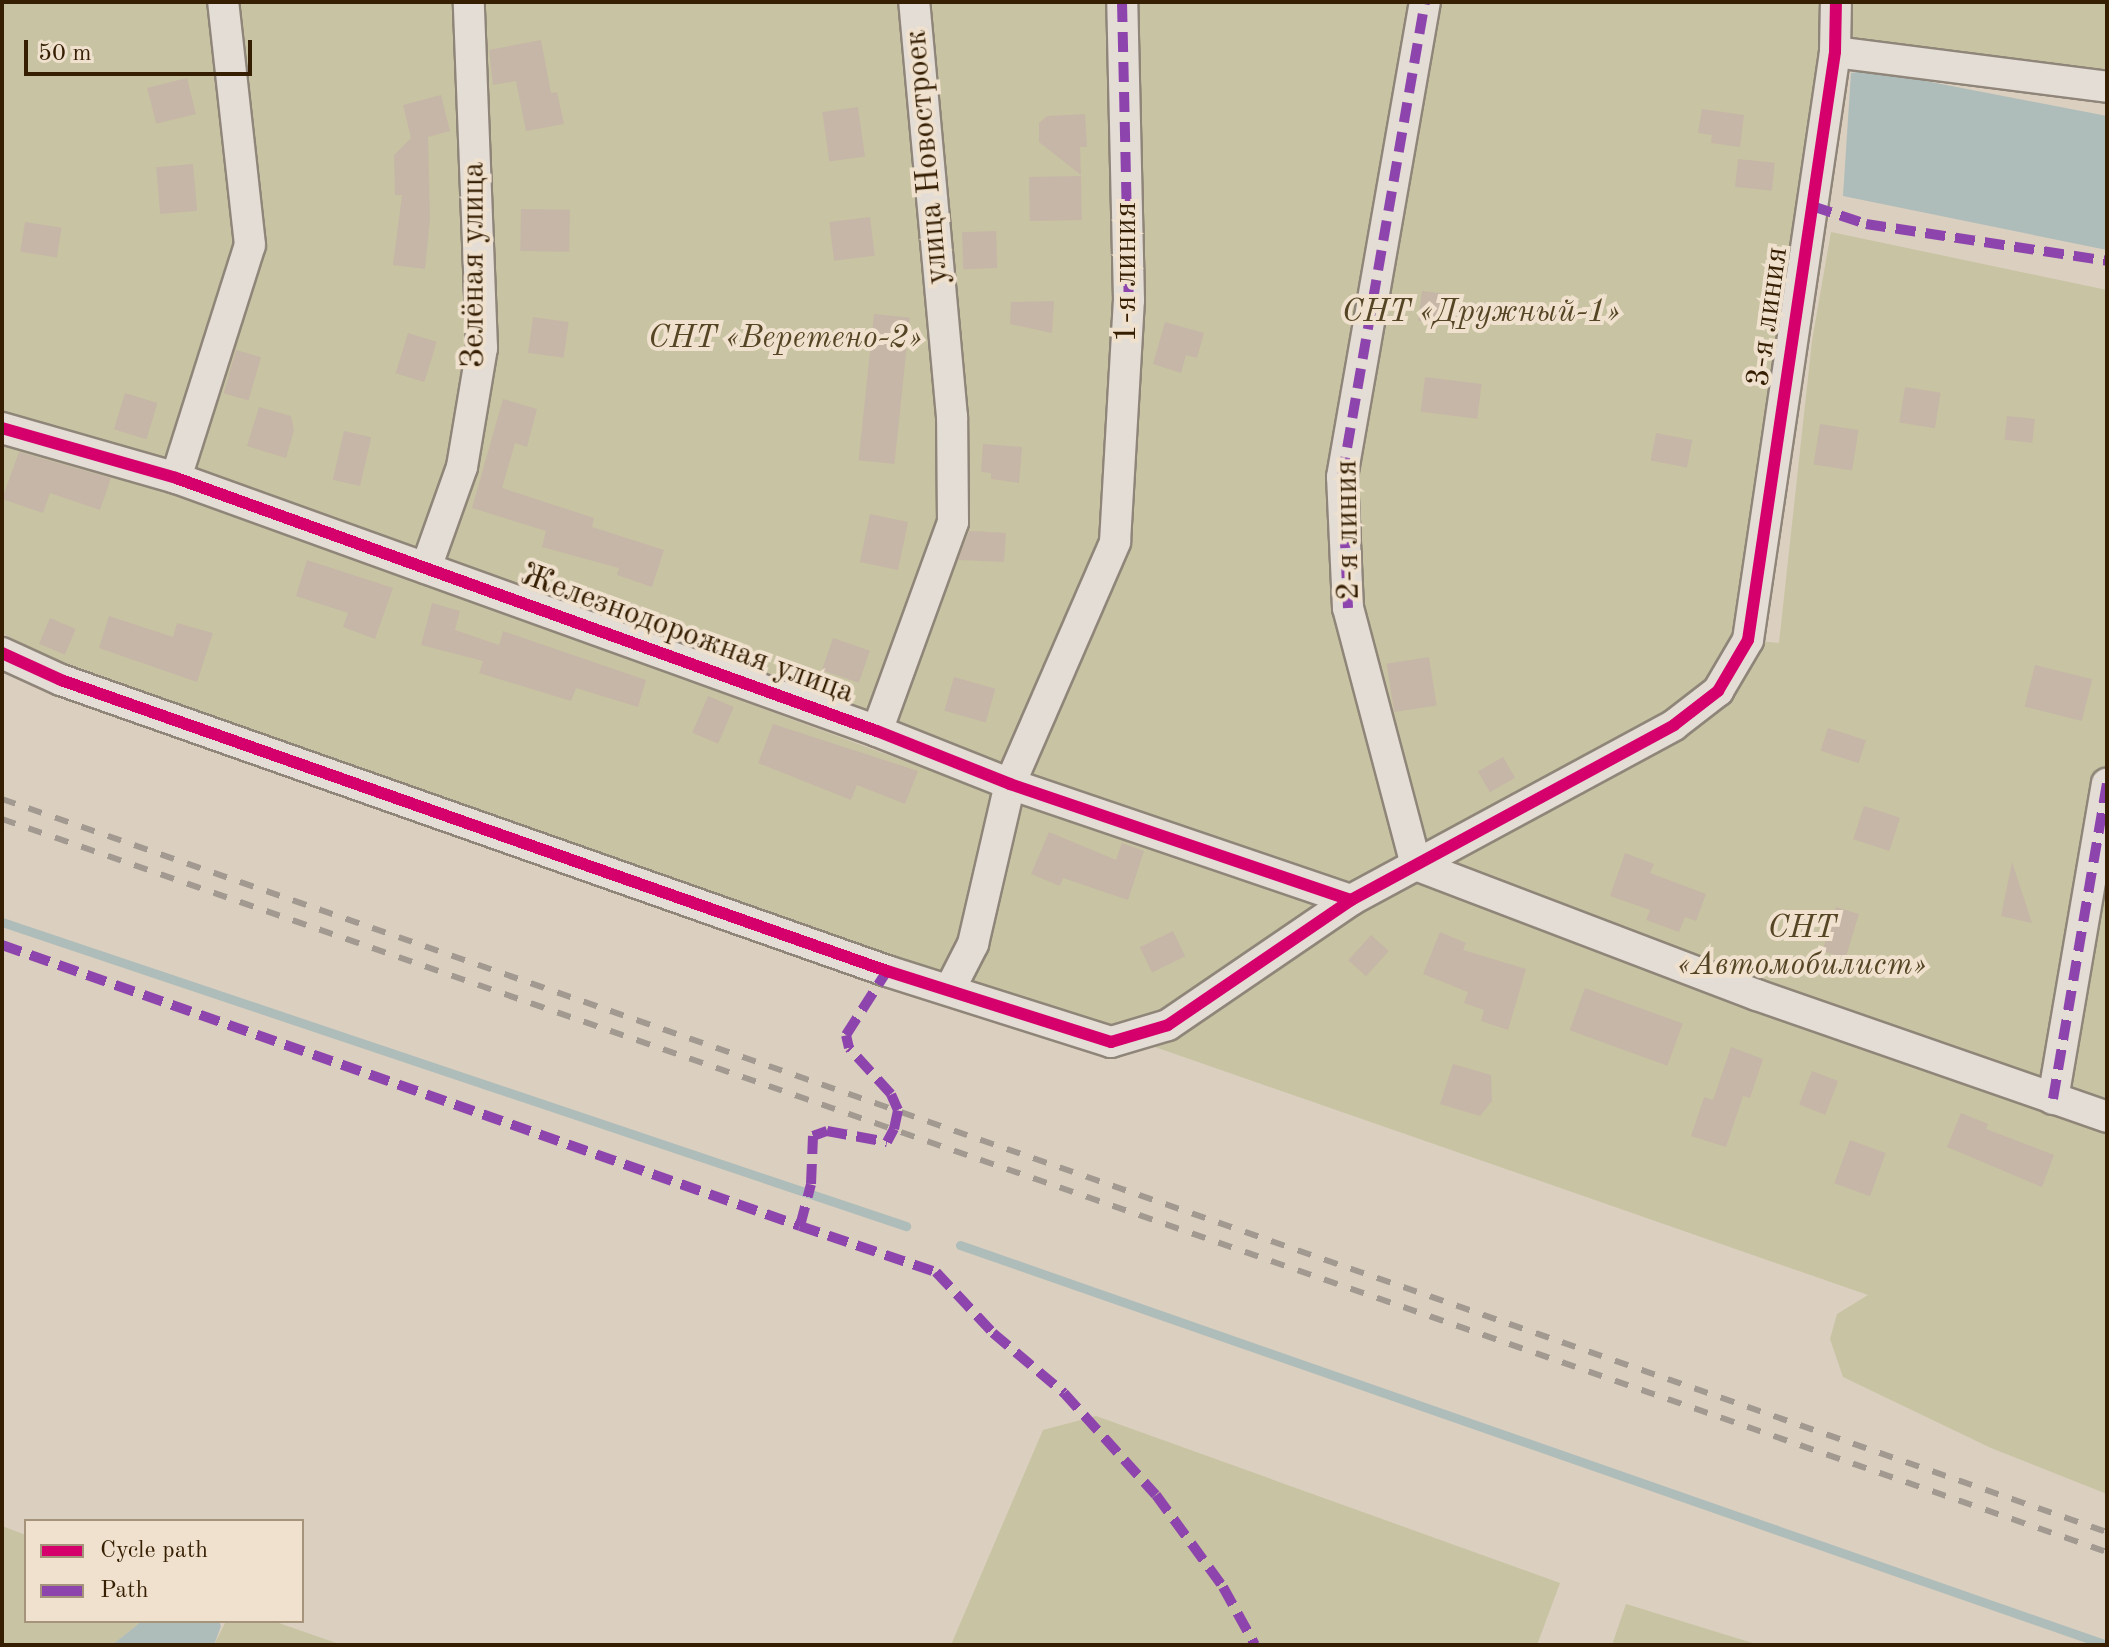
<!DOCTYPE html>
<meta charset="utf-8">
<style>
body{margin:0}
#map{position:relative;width:2109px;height:1647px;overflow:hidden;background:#dbcfbf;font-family:"Old Standard TT",serif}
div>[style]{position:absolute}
.green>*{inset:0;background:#c8c3a2}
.water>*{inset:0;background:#aebcba}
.stream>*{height:9px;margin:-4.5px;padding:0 4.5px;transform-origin:4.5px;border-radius:4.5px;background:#aebcba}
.building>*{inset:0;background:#c6b6a7;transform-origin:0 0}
.roads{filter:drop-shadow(2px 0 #8f8579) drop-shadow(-2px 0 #8f8579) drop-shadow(0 2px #8f8579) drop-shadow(0 -2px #8f8579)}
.street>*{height:30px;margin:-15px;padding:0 15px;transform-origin:15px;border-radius:15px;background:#e3ddd5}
.rail>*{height:6px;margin-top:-3px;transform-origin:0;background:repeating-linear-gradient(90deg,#a29a91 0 14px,transparent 0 28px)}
.quiet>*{height:10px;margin-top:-5px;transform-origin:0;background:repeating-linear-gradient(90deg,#8e44ad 0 20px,transparent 0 30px)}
.cycleway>*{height:12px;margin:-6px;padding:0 6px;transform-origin:6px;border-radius:6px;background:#d6006c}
span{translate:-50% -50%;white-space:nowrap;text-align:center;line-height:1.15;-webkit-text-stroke:8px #efe1ce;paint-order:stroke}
.street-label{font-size:32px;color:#361e02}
.park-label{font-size:32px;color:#564524;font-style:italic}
.frame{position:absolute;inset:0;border:4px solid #361e02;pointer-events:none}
.legend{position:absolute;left:24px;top:1519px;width:280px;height:104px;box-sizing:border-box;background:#efe1ce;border:2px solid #a5937c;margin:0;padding:10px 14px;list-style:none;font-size:24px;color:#361e02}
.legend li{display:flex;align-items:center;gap:16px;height:40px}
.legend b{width:40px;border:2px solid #a5937c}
.scale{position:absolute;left:24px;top:40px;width:228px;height:36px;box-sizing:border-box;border:4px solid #361e02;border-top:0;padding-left:10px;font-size:24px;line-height:28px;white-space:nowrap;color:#361e02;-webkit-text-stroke:6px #efe1ce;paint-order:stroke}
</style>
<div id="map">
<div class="green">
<div style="clip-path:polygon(2px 2px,2107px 2px,2107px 87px,1835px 52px,1748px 640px,1779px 643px,1812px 341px,1831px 232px,2107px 290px,2107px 1494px,1991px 1448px,1843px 1377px,1830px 1339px,1837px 1314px,1868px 1295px,695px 887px,46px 656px,2px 633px,2px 435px,146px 480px,988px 792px,1009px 784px,2px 428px)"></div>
<div style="clip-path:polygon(1096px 1416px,1560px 1583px,1537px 1645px,951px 1645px,1043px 1430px)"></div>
<div style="clip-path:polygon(2px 1526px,26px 1535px,26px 1621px,142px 1621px,112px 1645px,2px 1645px)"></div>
<div style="clip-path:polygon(1626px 1604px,1759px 1645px,1612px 1645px)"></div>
<div style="clip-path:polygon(226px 1621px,273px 1621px,342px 1645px,214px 1645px)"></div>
</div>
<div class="water">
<div style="clip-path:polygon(1869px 70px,2107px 116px,2107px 250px,1843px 196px,1851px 73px)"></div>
<div style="clip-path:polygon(142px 1621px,219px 1621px,221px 1626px,214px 1645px,112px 1645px)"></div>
</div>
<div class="stream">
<div style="left:2px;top:922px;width:954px;rotate:18.59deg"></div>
<div style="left:960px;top:1245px;width:1215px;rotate:19.23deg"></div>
</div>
<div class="building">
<div style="clip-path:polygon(541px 40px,551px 93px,557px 92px,564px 124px,526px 131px,516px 81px,493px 85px,489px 50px)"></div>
<div style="left:187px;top:78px;width:37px;height:41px;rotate:76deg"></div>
<div style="clip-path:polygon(441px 95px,450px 131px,428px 137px,430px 219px,425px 269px,393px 265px,402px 195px,395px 195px,394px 155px,411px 138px,403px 105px)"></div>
<div style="left:858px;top:107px;width:50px;height:36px;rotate:82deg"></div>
<div style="clip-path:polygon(1702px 109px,1744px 115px,1740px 147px,1711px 143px,1712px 135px,1698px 133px)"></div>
<div style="clip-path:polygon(1085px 114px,1087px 147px,1080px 147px,1081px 175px,1039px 142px,1039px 123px,1047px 116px)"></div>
<div style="left:1738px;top:159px;width:37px;height:28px;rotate:6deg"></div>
<div style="left:193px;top:164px;width:47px;height:37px;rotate:85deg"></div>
<div style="left:1081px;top:176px;width:44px;height:52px;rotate:89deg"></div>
<div style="left:521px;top:209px;width:49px;height:42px;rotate:1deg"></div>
<div style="left:870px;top:217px;width:39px;height:41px;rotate:83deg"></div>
<div style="left:25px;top:222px;width:37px;height:30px;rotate:9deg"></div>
<div style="left:996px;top:231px;width:37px;height:34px;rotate:88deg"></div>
<div style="left:1422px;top:291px;width:24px;height:30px;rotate:7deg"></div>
<div style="clip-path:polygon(1054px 301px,1052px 333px,1010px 324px,1011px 302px)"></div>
<div style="left:874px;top:314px;width:36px;height:147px;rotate:6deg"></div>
<div style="left:533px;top:317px;width:36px;height:36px;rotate:8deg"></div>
<div style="clip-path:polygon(1165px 322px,1204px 333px,1197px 358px,1186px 355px,1181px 373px,1153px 364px)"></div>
<div style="left:408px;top:333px;width:30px;height:42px;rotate:17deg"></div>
<div style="left:236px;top:350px;width:26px;height:45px;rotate:16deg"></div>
<div style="left:1425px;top:377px;width:57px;height:35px;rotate:7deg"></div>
<div style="left:1905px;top:387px;width:36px;height:36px;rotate:9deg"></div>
<div style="left:125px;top:393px;width:34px;height:38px;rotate:17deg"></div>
<div style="clip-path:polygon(503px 399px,537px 409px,527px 447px,515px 443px,502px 488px,594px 518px,592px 527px,664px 550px,652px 587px,617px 575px,619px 568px,542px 547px,546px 531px,472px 508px)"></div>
<div style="clip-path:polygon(259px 407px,291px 416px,294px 430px,286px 458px,247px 446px)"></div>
<div style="left:2007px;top:416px;width:28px;height:24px;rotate:6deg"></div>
<div style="left:1820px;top:424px;width:39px;height:41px;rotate:9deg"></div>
<div style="left:344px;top:431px;width:28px;height:50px;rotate:13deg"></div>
<div style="left:1656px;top:433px;width:37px;height:28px;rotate:11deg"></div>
<div style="clip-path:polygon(983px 444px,1022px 447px,1019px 483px,991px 479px,991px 473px,981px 472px)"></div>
<div style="clip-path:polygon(19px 452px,111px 478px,100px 510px,50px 493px,43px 513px,2px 499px)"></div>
<div style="left:870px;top:514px;width:39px;height:49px;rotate:12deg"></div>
<div style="clip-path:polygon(969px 531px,1006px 533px,1004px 562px,958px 560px)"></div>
<div style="clip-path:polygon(307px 560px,393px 588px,375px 639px,343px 627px,348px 613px,296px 596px)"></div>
<div style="clip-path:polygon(432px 603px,460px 611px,455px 630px,499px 645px,503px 631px,646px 680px,638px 707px,576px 688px,571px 701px,479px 673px,483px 661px,421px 645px)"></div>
<div style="clip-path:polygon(109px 616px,173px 637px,177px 623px,213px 633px,197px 682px,99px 648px)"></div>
<div style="left:50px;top:618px;width:28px;height:28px;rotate:23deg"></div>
<div style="left:833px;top:638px;width:39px;height:34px;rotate:19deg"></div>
<div style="left:1429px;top:657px;width:49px;height:43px;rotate:81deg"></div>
<div style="left:2035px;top:665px;width:59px;height:43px;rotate:14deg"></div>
<div style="left:954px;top:677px;width:43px;height:35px;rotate:16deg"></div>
<div style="left:708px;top:696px;width:28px;height:40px;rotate:23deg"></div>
<div style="clip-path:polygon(773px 724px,918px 771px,905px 804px,857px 785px,851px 800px,758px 763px)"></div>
<div style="left:1828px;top:728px;width:40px;height:24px;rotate:18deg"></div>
<div style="left:1503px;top:757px;width:24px;height:29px;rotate:60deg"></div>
<div style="left:1864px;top:806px;width:38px;height:35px;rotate:18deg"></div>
<div style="clip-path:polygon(1049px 832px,1116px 860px,1122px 843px,1144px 851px,1128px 900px,1063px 878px,1060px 886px,1031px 874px)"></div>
<div style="clip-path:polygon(1625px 853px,1654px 864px,1650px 873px,1706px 894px,1696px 921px,1685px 917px,1679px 932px,1646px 920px,1650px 910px,1610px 896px)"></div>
<div style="clip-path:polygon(2012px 862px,2032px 923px,2001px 916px)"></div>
<div style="left:1836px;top:907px;width:24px;height:46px;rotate:17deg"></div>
<div style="left:1173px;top:931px;width:28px;height:37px;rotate:64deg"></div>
<div style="clip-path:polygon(1440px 932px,1466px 943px,1463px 950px,1526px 969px,1508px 1030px,1481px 1021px,1484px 1010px,1464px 1003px,1468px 992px,1423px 974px)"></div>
<div style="left:1371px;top:935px;width:24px;height:34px;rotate:42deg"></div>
<div style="left:1585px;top:988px;width:104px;height:45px;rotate:20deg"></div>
<div style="clip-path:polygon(1731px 1047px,1763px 1059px,1750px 1098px,1743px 1096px,1726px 1147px,1691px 1136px,1704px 1097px,1713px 1100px)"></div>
<div style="clip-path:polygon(1453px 1064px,1491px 1075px,1492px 1101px,1480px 1116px,1440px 1104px)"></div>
<div style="left:1812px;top:1071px;width:28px;height:36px;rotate:21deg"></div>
<div style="clip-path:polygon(1961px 1113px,1988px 1124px,1986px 1129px,2054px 1155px,2042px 1187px,1947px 1147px)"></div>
<div style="left:1850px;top:1140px;width:38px;height:46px;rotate:20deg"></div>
</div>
<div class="roads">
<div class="street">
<div style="left:1835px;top:52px;width:274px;rotate:7.3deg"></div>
<div style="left:2px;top:428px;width:181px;rotate:16deg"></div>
<div style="left:176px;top:478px;width:745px;rotate:19.85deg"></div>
<div style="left:877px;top:731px;width:143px;rotate:21.7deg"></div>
<div style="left:1010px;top:784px;width:360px;rotate:18.8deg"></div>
<div style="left:176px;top:478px;width:244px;rotate:-72.4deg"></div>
<div style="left:250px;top:245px;width:244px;rotate:-96.3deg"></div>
<div style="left:426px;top:568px;width:107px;rotate:-70.4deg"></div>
<div style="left:462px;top:467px;width:121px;rotate:-80.5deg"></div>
<div style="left:482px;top:348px;width:346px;rotate:-92.2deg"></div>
<div style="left:2px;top:653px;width:65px;rotate:24.6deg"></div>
<div style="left:61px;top:680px;width:876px;rotate:19.41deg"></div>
<div style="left:887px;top:971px;width:235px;rotate:17.6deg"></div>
<div style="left:1111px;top:1042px;width:59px;rotate:-16.6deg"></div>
<div style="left:1168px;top:1025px;width:222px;rotate:-34.3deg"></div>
<div style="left:1351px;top:900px;width:367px;rotate:-28.4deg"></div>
<div style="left:1674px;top:725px;width:56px;rotate:-37.7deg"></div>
<div style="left:1718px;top:691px;width:59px;rotate:-59.5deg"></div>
<div style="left:1748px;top:640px;width:594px;rotate:-81.58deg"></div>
<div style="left:1835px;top:52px;width:50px;rotate:-88.9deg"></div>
<div style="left:877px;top:731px;width:222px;rotate:-70deg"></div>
<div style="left:953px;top:522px;width:105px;rotate:-90.5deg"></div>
<div style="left:952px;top:417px;width:417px;rotate:-95.2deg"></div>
<div style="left:1416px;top:865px;width:266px;rotate:-104.8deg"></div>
<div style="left:1348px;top:608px;width:131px;rotate:-92.6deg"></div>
<div style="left:1342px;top:477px;width:482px;rotate:-80.1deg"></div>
<div style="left:1416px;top:865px;width:365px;rotate:20.9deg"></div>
<div style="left:1757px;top:995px;width:371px;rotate:19.2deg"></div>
<div style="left:950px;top:989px;width:51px;rotate:-62.9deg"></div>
<div style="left:973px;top:944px;width:164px;rotate:-77deg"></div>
<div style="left:1010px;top:784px;width:264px;rotate:-66.5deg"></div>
<div style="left:1115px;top:542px;width:242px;rotate:-86.7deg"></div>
<div style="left:1129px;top:300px;width:298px;rotate:-91.3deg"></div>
<div style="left:2053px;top:1099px;width:320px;rotate:-80.3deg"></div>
</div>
</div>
<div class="rail">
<div style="left:2px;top:799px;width:2229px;rotate:19.2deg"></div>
<div style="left:2px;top:819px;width:2229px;rotate:19.2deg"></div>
</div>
<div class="quiet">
<div style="left:1122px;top:2px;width:298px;rotate:88.7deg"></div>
<div style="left:1812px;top:206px;width:57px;rotate:18.4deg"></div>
<div style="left:1866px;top:224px;width:244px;rotate:8.7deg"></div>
<div style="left:1348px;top:608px;width:131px;rotate:-92.6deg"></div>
<div style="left:1342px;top:477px;width:482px;rotate:-80.1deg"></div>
<div style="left:2px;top:945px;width:846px;rotate:19.4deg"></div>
<div style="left:800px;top:1226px;width:43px;rotate:-75.3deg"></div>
<div style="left:811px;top:1184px;width:48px;rotate:-87.6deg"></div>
<div style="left:813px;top:1136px;width:15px;rotate:-20deg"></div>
<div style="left:827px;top:1131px;width:61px;rotate:10.4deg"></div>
<div style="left:887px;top:1142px;width:15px;rotate:-62deg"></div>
<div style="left:894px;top:1129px;width:19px;rotate:-78deg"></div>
<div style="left:898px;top:1110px;width:17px;rotate:-114deg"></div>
<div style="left:891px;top:1094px;width:62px;rotate:-132.4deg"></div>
<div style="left:849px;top:1048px;width:13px;rotate:-103deg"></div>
<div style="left:846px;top:1035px;width:76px;rotate:-57.4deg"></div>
<div style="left:2053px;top:1099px;width:320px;rotate:-80.3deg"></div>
<div style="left:800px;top:1226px;width:144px;rotate:18.7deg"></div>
<div style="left:936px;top:1272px;width:83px;rotate:46.9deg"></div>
<div style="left:993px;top:1333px;width:93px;rotate:40.2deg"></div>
<div style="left:1064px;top:1393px;width:137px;rotate:48deg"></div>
<div style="left:1156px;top:1495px;width:114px;rotate:53.9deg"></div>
<div style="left:1223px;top:1587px;width:66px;rotate:61.1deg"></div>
</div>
<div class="cycleway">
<div style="left:2px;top:428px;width:181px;rotate:16deg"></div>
<div style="left:176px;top:478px;width:745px;rotate:19.85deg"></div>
<div style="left:877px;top:731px;width:143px;rotate:21.7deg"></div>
<div style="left:1010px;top:784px;width:360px;rotate:18.8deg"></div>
<div style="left:2px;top:653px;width:65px;rotate:24.6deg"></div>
<div style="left:61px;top:680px;width:876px;rotate:19.41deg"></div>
<div style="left:887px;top:971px;width:235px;rotate:17.6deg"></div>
<div style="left:1111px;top:1042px;width:59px;rotate:-16.6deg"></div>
<div style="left:1168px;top:1025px;width:222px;rotate:-34.3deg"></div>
<div style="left:1351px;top:900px;width:367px;rotate:-28.4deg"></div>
<div style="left:1674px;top:725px;width:56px;rotate:-37.7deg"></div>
<div style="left:1718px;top:691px;width:59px;rotate:-59.5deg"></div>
<div style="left:1748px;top:640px;width:594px;rotate:-81.58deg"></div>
<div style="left:1835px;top:52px;width:50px;rotate:-88.9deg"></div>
</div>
<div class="street-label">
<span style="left:928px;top:157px;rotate:-95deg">улица Новостроек</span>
<span style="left:475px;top:265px;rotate:-90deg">Зелёная улица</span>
<span style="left:1127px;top:272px;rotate:-90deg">1-я линия</span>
<span style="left:1769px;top:317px;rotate:-82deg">3-я линия</span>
<span style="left:1349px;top:530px;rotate:-91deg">2-я линия</span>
<span style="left:687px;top:635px;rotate:20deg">Железнодорожная улица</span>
</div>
<div class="park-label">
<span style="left:1481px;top:313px">СНТ «Дружный-1»</span>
<span style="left:785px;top:339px">СНТ «Веретено-2»</span>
<span style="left:1802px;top:948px">СНТ<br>«Автомобилист»</span>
</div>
<div class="frame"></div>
<ul class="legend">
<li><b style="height:10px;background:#d6006c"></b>Cycle path</li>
<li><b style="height:10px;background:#8e44ad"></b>Path</li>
</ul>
<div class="scale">50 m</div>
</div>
